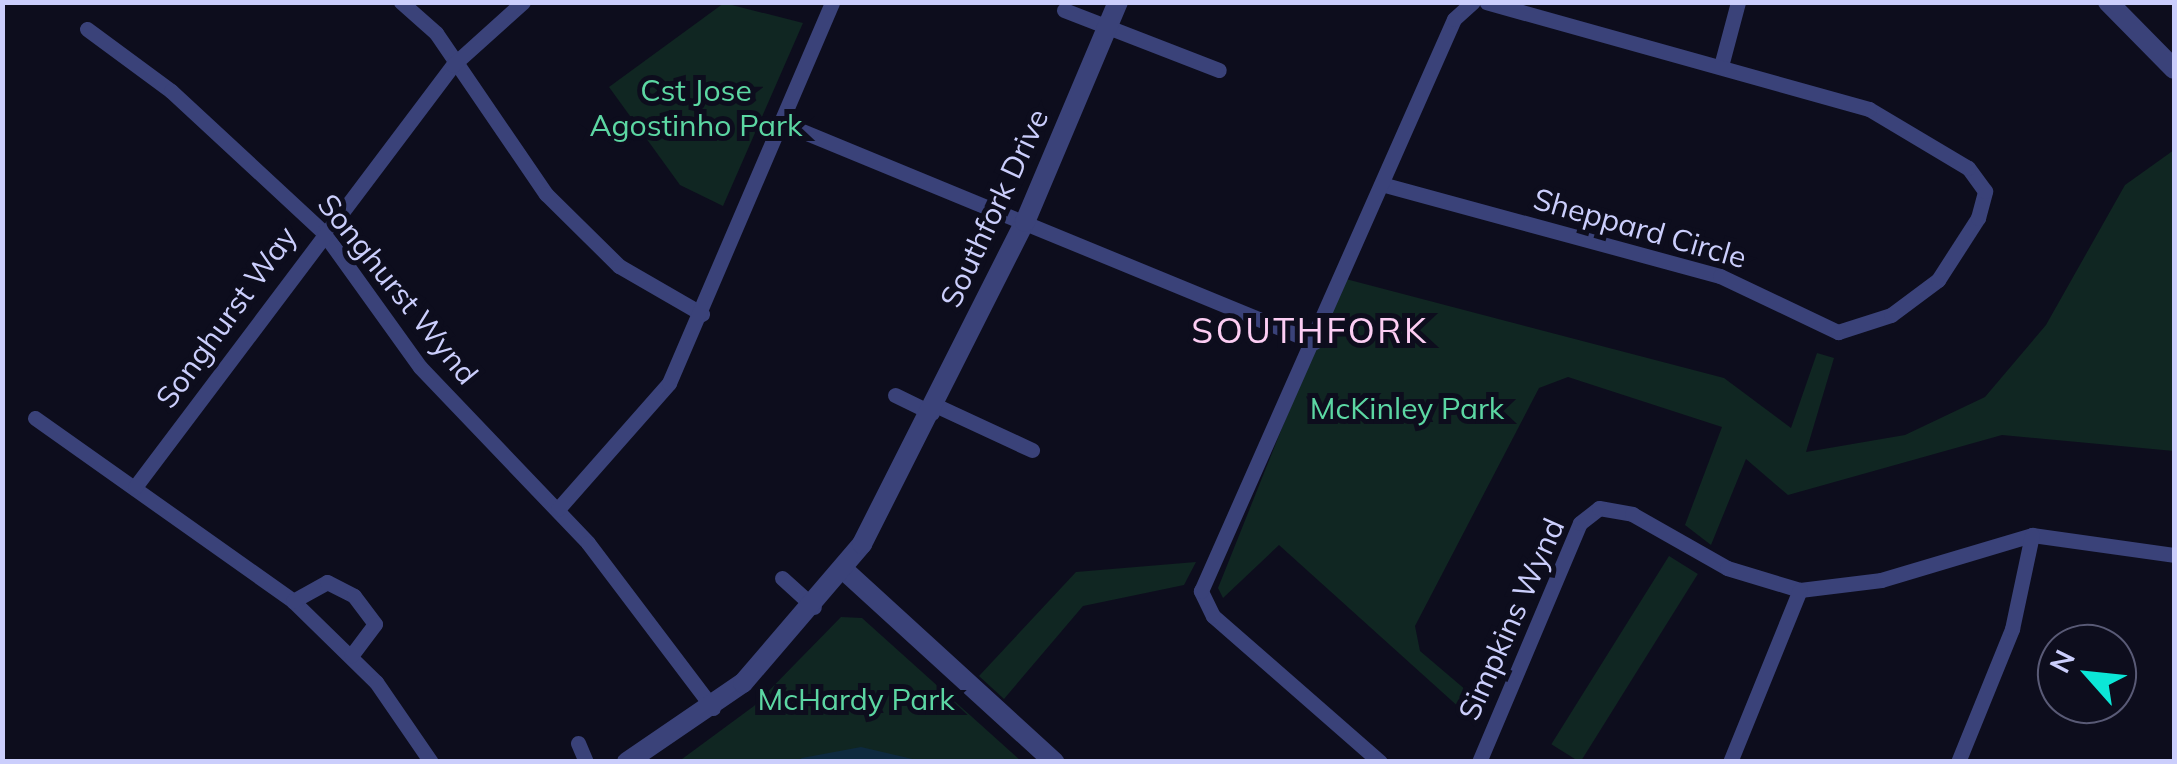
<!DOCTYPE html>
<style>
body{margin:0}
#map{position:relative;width:2177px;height:764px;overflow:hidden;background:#0d0d1d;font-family:Mulish,sans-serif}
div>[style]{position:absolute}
.green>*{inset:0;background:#102622;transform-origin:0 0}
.water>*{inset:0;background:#0e2a3f}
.minor>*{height:15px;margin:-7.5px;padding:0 7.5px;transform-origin:7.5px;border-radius:7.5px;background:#3a4279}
.tertiary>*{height:20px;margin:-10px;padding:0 10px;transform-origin:10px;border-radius:10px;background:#3a4279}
span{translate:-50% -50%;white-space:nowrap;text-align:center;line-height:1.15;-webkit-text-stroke:10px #0d0d1d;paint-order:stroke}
.park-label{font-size:30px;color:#5cd7a3}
.street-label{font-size:30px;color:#cbcefc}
.quarter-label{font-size:35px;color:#fccdf3;letter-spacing:2.5px}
.frame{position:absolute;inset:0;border:5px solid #cbcefc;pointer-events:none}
.north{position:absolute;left:2037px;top:624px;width:100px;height:100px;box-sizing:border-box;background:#0d0d1d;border:2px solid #595a76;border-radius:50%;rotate:297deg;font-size:28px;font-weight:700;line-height:40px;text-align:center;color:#cbcefc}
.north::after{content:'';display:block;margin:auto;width:35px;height:45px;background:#0ce7d7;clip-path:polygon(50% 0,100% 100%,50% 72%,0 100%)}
</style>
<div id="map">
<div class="green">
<div style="clip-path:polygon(724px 3px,803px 23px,723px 206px,680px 185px,609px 87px)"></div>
<div style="clip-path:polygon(2174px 150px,2174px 451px,2002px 435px,1788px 495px,1746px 459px,1711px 545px,1685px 525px,1722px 427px,1568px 377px,1539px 388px,1415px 626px,1420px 651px,1480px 702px,1472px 719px,1279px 545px,1223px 598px,1218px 588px,1342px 278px,1724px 378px,1791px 428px,1817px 353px,1834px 358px,1806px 452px,1905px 435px,1985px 397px,2046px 325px,2125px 185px)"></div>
<div style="left:1669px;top:556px;width:34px;height:222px;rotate:32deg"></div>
<div style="clip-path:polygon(1196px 562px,1184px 585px,1083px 606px,1004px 699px,979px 676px,1076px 572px)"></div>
<div style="clip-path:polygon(841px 617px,862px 618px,1021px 761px,678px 762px,754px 706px)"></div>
</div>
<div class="water">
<div style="clip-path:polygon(861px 747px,921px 761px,797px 761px,802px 758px)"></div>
</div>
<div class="minor">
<div style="left:401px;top:2px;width:47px;rotate:41.5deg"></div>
<div style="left:436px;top:33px;width:195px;rotate:55.7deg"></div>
<div style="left:546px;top:194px;width:103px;rotate:44.6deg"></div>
<div style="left:619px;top:266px;width:96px;rotate:30deg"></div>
<div style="left:1064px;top:10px;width:166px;rotate:21.2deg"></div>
<div style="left:87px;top:29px;width:104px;rotate:36.4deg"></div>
<div style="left:171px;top:91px;width:207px;rotate:42.8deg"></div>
<div style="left:323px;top:232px;width:166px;rotate:54.3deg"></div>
<div style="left:420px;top:367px;width:243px;rotate:46.3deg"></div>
<div style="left:588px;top:543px;width:207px;rotate:52.9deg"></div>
<div style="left:1721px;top:66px;width:66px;rotate:-75.1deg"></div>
<div style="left:780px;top:122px;width:578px;rotate:22.39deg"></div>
<div style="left:1385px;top:185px;width:347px;rotate:15.2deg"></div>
<div style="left:1720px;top:276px;width:131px;rotate:25.4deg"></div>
<div style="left:1838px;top:332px;width:56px;rotate:-17.8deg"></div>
<div style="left:1891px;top:315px;width:59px;rotate:-36.7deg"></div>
<div style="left:1938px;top:280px;width:74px;rotate:-57.2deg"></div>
<div style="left:1978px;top:218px;width:28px;rotate:-75deg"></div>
<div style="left:1985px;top:191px;width:29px;rotate:-126deg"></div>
<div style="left:1968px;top:168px;width:115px;rotate:-149.2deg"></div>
<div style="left:1869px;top:109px;width:397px;rotate:-164.4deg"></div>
<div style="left:895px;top:395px;width:41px;rotate:25.9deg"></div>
<div style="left:935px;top:405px;width:107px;rotate:24.9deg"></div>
<div style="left:35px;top:418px;width:316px;rotate:35.3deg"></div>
<div style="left:293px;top:601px;width:116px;rotate:44.3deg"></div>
<div style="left:376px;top:682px;width:97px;rotate:55.5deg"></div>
<div style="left:135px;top:487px;width:528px;rotate:-53deg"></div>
<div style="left:453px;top:65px;width:94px;rotate:-42deg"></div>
<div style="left:558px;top:509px;width:168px;rotate:-48.6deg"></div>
<div style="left:669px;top:383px;width:414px;rotate:-66.8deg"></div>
<div style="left:782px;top:578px;width:43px;rotate:42.2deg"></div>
<div style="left:293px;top:601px;width:39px;rotate:-29deg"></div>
<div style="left:327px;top:582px;width:30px;rotate:27deg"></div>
<div style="left:354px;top:596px;width:35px;rotate:53deg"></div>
<div style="left:375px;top:624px;width:39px;rotate:127deg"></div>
<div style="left:578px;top:743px;width:21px;rotate:67deg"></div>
<div style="left:1380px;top:762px;width:222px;rotate:-138.8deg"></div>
<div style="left:1213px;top:616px;width:28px;rotate:-116deg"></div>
<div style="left:1201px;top:591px;width:625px;rotate:-66.14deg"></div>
<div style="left:1454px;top:19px;width:25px;rotate:-42deg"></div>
<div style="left:1479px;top:762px;width:259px;rotate:-67.1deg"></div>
<div style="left:1580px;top:523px;width:24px;rotate:-38deg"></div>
<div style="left:1599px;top:508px;width:34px;rotate:10deg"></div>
<div style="left:1632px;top:514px;width:109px;rotate:29.6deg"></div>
<div style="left:1727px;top:568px;width:76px;rotate:16.8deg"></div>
<div style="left:1800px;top:590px;width:82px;rotate:-7deg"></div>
<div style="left:1881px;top:580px;width:158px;rotate:-16.6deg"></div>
<div style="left:2032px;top:535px;width:143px;rotate:8deg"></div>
<div style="left:1730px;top:762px;width:186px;rotate:-67.9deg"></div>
<div style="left:1958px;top:762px;width:144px;rotate:-67.9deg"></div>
<div style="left:2012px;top:629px;width:96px;rotate:-78deg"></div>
</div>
<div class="tertiary">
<div style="left:2108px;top:2px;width:94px;rotate:45.4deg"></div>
<div style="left:844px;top:570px;width:285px;rotate:42.4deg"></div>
<div style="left:627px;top:762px;width:140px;rotate:-34.3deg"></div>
<div style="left:743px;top:683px;width:183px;rotate:-49.4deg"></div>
<div style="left:862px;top:544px;width:361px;rotate:-63.2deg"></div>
<div style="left:1025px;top:222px;width:239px;rotate:-67.1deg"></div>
</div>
<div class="park-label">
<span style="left:696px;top:107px">Cst Jose<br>Agostinho Park</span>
<span style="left:1407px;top:408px">McKinley Park</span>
<span style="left:856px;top:699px">McHardy Park</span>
</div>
<div class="street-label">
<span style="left:994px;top:208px;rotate:-65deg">Southfork Drive</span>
<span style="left:1640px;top:228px;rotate:16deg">Sheppard Circle</span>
<span style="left:398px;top:289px;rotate:51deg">Songhurst Wynd</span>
<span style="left:226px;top:317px;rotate:-54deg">Songhurst Way</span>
<span style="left:1511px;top:619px;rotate:-66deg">Simpkins Wynd</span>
</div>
<div class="quarter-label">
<span style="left:1310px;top:330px">SOUTHFORK</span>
</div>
<div class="frame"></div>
<div class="north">N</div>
</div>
